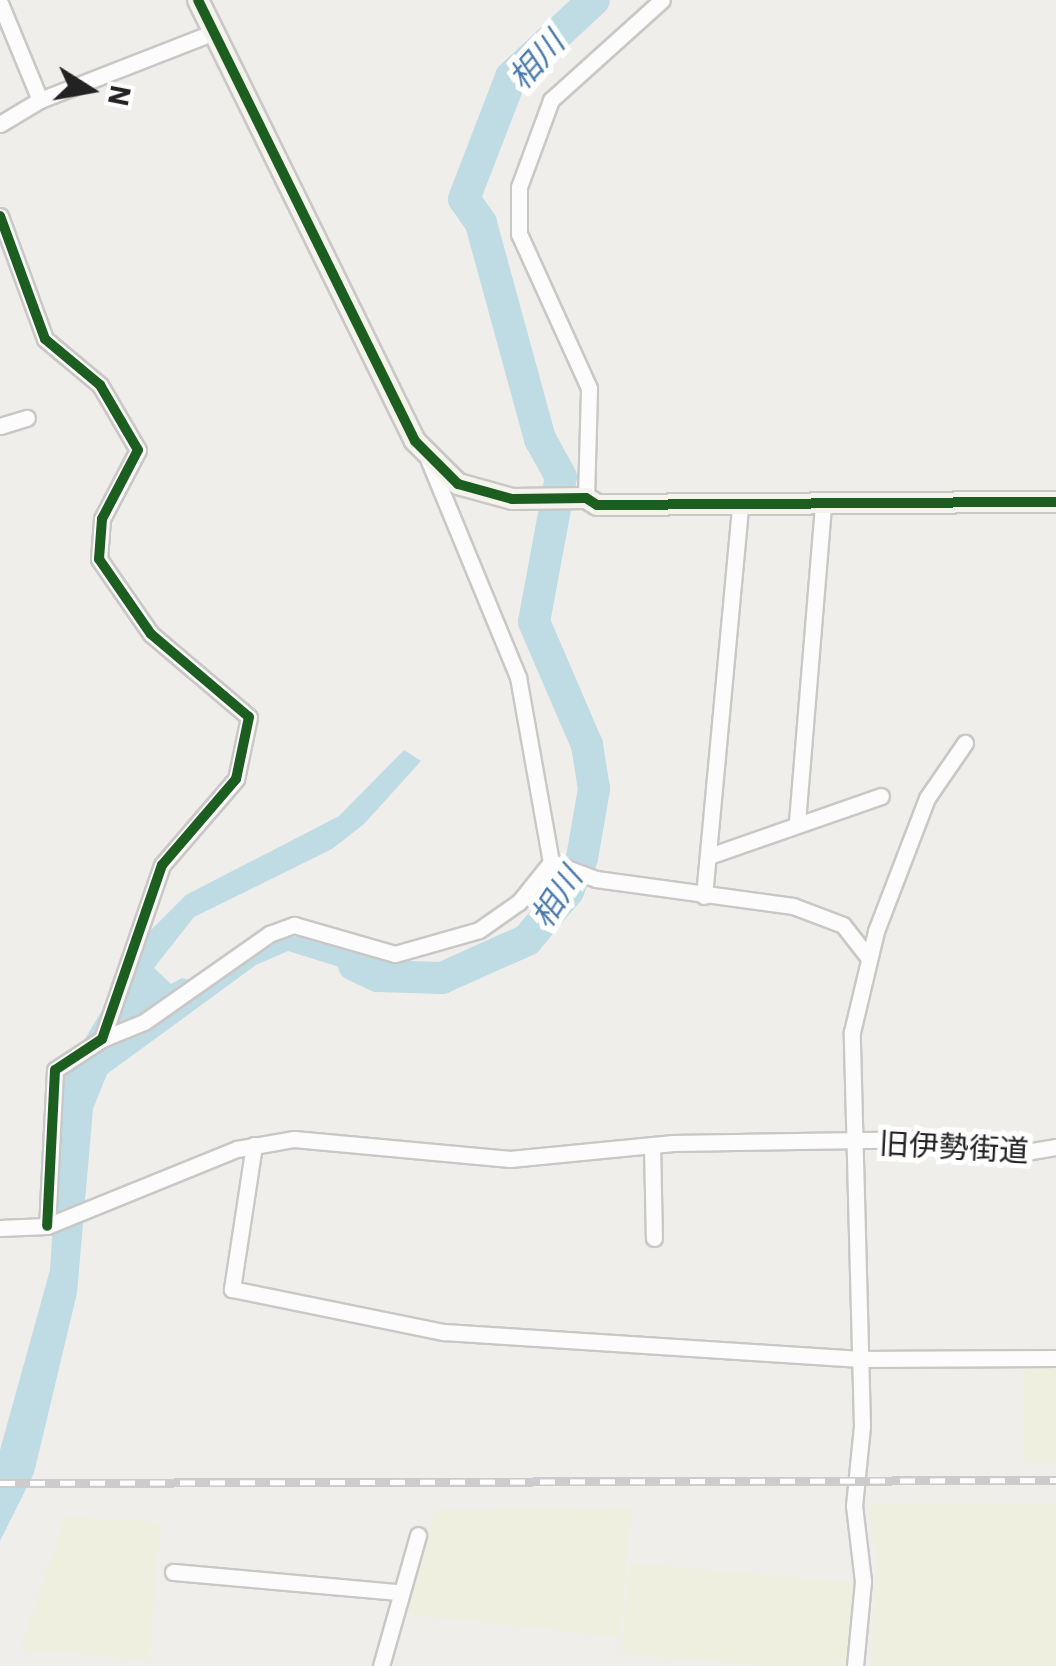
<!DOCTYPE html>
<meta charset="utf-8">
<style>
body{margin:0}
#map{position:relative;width:1056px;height:1666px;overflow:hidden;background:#f0eeeb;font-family:"IBM Plex Sans","Noto Sans JP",sans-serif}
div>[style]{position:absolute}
.farmland>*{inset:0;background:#efefdf;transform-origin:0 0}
.water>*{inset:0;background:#bfdbe3}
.river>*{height:32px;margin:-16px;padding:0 16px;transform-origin:16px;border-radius:16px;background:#bfdbe3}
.roads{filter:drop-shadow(2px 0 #c9c8c7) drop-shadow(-2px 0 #c9c8c7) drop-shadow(0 2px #c9c8c7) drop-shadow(0 -2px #c9c8c7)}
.street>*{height:15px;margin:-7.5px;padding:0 7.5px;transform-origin:7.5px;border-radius:7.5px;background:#fdfcfc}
.secondary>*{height:20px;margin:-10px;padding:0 10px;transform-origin:10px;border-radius:10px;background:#f4f4ed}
.rail>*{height:9px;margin-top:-4.5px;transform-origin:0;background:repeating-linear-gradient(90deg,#fff 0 15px,#ccc 0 30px);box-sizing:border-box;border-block:2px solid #ccc}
.cycleway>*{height:10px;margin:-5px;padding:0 5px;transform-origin:5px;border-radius:5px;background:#1b5e20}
span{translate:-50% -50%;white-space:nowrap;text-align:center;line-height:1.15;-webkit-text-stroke:10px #fff;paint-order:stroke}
.street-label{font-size:30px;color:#222}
.water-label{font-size:32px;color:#4a7aab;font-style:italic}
.north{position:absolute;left:40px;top:40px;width:100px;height:100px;-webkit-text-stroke:8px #fff;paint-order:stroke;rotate:101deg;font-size:28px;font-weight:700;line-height:40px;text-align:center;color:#222}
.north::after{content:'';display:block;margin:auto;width:35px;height:45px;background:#222;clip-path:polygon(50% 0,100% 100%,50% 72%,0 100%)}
</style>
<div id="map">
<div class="farmland">
<div style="left:1023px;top:1367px;width:33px;height:96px"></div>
<div style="clip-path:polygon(1056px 1503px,1056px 1666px,870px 1666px,877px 1565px,867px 1504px)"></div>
<div style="clip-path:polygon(632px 1508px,620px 1637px,401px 1614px,436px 1510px)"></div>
<div style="clip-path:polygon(65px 1517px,161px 1522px,149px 1660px,20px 1649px)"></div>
<div style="left:629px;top:1563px;width:228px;height:91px;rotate:5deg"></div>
</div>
<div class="water">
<div style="clip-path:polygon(404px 750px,421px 761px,364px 824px,332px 849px,194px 917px,154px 968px,171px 984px,182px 978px,208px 985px,284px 938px,303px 935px,397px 969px,468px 973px,378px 979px,288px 951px,256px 965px,107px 1074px,93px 1109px,77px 1293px,34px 1473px,0 1541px,0 1450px,50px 1270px,62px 1077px,149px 932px,186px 895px,339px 816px)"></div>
</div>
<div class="river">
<div style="left:354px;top:965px;width:26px;rotate:25deg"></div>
<div style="left:378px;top:976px;width:64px;rotate:1.8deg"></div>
<div style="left:442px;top:978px;width:93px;rotate:-24.1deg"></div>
<div style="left:527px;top:940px;width:64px;rotate:-50.1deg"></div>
<div style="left:568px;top:891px;width:36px;rotate:-67deg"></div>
<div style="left:582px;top:858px;width:70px;rotate:-80.1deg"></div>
<div style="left:594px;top:789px;width:45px;rotate:-99deg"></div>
<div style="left:587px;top:745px;width:134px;rotate:-113.3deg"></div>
<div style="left:534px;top:622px;width:147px;rotate:-79.5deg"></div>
<div style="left:561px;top:477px;width:43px;rotate:-118.9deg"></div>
<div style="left:540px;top:439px;width:224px;rotate:-105.3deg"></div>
<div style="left:481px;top:223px;width:29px;rotate:-125deg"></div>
<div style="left:464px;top:199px;width:131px;rotate:-68.9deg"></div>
<div style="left:511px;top:77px;width:113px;rotate:-42.9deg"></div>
</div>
<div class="roads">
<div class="street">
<div style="left:0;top:3px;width:105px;rotate:67.6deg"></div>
<div style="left:40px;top:100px;width:187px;rotate:-21.3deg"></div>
<div style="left:0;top:124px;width:47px;rotate:-31deg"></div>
<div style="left:0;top:216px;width:131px;rotate:69.9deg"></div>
<div style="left:45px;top:339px;width:72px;rotate:39.9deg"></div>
<div style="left:100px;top:385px;width:75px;rotate:59.7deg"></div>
<div style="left:138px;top:450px;width:78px;rotate:117.6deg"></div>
<div style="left:102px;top:519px;width:40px;rotate:94.3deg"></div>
<div style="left:99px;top:559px;width:91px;rotate:55.3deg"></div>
<div style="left:151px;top:634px;width:128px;rotate:40.3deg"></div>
<div style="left:249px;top:717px;width:63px;rotate:101.8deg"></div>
<div style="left:236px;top:779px;width:113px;rotate:130.7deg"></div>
<div style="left:162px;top:865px;width:184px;rotate:109deg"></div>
<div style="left:102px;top:1039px;width:56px;rotate:146.6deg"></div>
<div style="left:55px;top:1070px;width:156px;rotate:92.9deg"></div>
<div style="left:0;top:426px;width:28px;rotate:-17deg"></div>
<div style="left:429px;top:461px;width:234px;rotate:67.6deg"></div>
<div style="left:518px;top:677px;width:188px;rotate:79.9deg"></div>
<div style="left:586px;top:498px;width:110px;rotate:-88.4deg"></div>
<div style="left:589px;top:388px;width:169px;rotate:-114.4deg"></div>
<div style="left:519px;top:234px;width:47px;rotate:-90deg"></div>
<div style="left:519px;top:187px;width:93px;rotate:-69.8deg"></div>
<div style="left:551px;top:100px;width:149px;rotate:-42deg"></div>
<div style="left:797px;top:822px;width:316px;rotate:-85.3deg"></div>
<div style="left:709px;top:856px;width:182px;rotate:-19.2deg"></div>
<div style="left:551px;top:862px;width:48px;rotate:20.7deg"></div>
<div style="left:596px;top:879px;width:199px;rotate:7.8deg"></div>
<div style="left:793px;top:906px;width:53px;rotate:20.8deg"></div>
<div style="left:843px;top:925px;width:41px;rotate:52deg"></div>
<div style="left:704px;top:896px;width:393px;rotate:-84.7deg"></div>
<div style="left:102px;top:1039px;width:45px;rotate:-22deg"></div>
<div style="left:144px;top:1022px;width:153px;rotate:-35.1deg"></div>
<div style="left:269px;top:934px;width:27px;rotate:-20deg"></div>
<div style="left:294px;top:925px;width:105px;rotate:16deg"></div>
<div style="left:395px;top:954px;width:87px;rotate:-15.9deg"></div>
<div style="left:479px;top:930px;width:49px;rotate:-35deg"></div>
<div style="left:519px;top:902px;width:51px;rotate:-51.3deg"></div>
<div style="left:254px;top:1145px;width:146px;rotate:98.7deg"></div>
<div style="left:232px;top:1289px;width:216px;rotate:11.5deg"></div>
<div style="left:444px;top:1332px;width:414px;rotate:3.7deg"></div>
<div style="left:857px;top:1359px;width:199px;rotate:-0.3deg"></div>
<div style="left:652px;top:1145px;width:93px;rotate:88.8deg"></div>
<div style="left:0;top:1228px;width:47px;rotate:-2.4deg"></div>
<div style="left:47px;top:1226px;width:205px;rotate:-22.1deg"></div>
<div style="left:237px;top:1149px;width:58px;rotate:-10deg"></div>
<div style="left:294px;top:1139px;width:217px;rotate:5.3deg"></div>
<div style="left:510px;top:1159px;width:164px;rotate:-5.6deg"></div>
<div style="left:673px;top:1143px;width:246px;rotate:-0.9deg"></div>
<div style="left:919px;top:1139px;width:96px;rotate:9deg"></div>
<div style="left:1014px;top:1154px;width:43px;rotate:-9.5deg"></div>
<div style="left:173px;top:1572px;width:227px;rotate:5.1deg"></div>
<div style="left:381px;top:1666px;width:136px;rotate:-74.2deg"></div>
<div style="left:855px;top:1666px;width:85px;rotate:-84.6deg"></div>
<div style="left:863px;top:1581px;width:76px;rotate:-96.8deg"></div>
<div style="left:854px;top:1506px;width:80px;rotate:-84.3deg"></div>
<div style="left:862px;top:1426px;width:394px;rotate:-91.5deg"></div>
<div style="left:852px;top:1032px;width:104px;rotate:-76.6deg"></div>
<div style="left:876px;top:931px;width:142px;rotate:-69deg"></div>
<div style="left:927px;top:798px;width:67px;rotate:-55.4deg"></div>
</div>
<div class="secondary">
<div style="left:198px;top:0;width:491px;rotate:63.8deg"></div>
<div style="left:415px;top:441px;width:61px;rotate:45deg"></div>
<div style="left:458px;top:484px;width:56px;rotate:15.5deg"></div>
<div style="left:512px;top:499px;width:74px;rotate:-0.8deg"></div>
<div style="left:586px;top:498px;width:13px;rotate:32deg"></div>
<div style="left:597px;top:505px;width:459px;rotate:-0.4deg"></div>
</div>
</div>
<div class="rail">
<div style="left:0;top:1483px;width:1056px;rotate:-0.16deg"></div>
</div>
<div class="cycleway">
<div style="left:198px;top:0;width:491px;rotate:63.8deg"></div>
<div style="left:415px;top:441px;width:61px;rotate:45deg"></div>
<div style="left:458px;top:484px;width:56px;rotate:15.5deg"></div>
<div style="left:512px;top:499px;width:74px;rotate:-0.8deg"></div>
<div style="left:586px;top:498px;width:13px;rotate:32deg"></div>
<div style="left:597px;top:505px;width:459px;rotate:-0.4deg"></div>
<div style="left:0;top:216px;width:131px;rotate:69.9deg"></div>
<div style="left:45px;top:339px;width:72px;rotate:39.9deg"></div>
<div style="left:100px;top:385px;width:75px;rotate:59.7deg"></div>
<div style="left:138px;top:450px;width:78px;rotate:117.6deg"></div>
<div style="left:102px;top:519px;width:40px;rotate:94.3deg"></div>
<div style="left:99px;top:559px;width:91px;rotate:55.3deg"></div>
<div style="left:151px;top:634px;width:128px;rotate:40.3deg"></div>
<div style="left:249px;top:717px;width:63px;rotate:101.8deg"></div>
<div style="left:236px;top:779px;width:113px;rotate:130.7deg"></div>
<div style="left:162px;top:865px;width:184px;rotate:109deg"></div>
<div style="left:102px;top:1039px;width:56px;rotate:146.6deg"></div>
<div style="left:55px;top:1070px;width:156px;rotate:92.9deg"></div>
</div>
<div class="street-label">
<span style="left:954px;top:1147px;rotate:3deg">旧伊勢街道</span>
</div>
<div class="water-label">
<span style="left:536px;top:60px;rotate:-48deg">相川</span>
<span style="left:556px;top:897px;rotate:-57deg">相川</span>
</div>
<div class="north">N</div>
</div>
